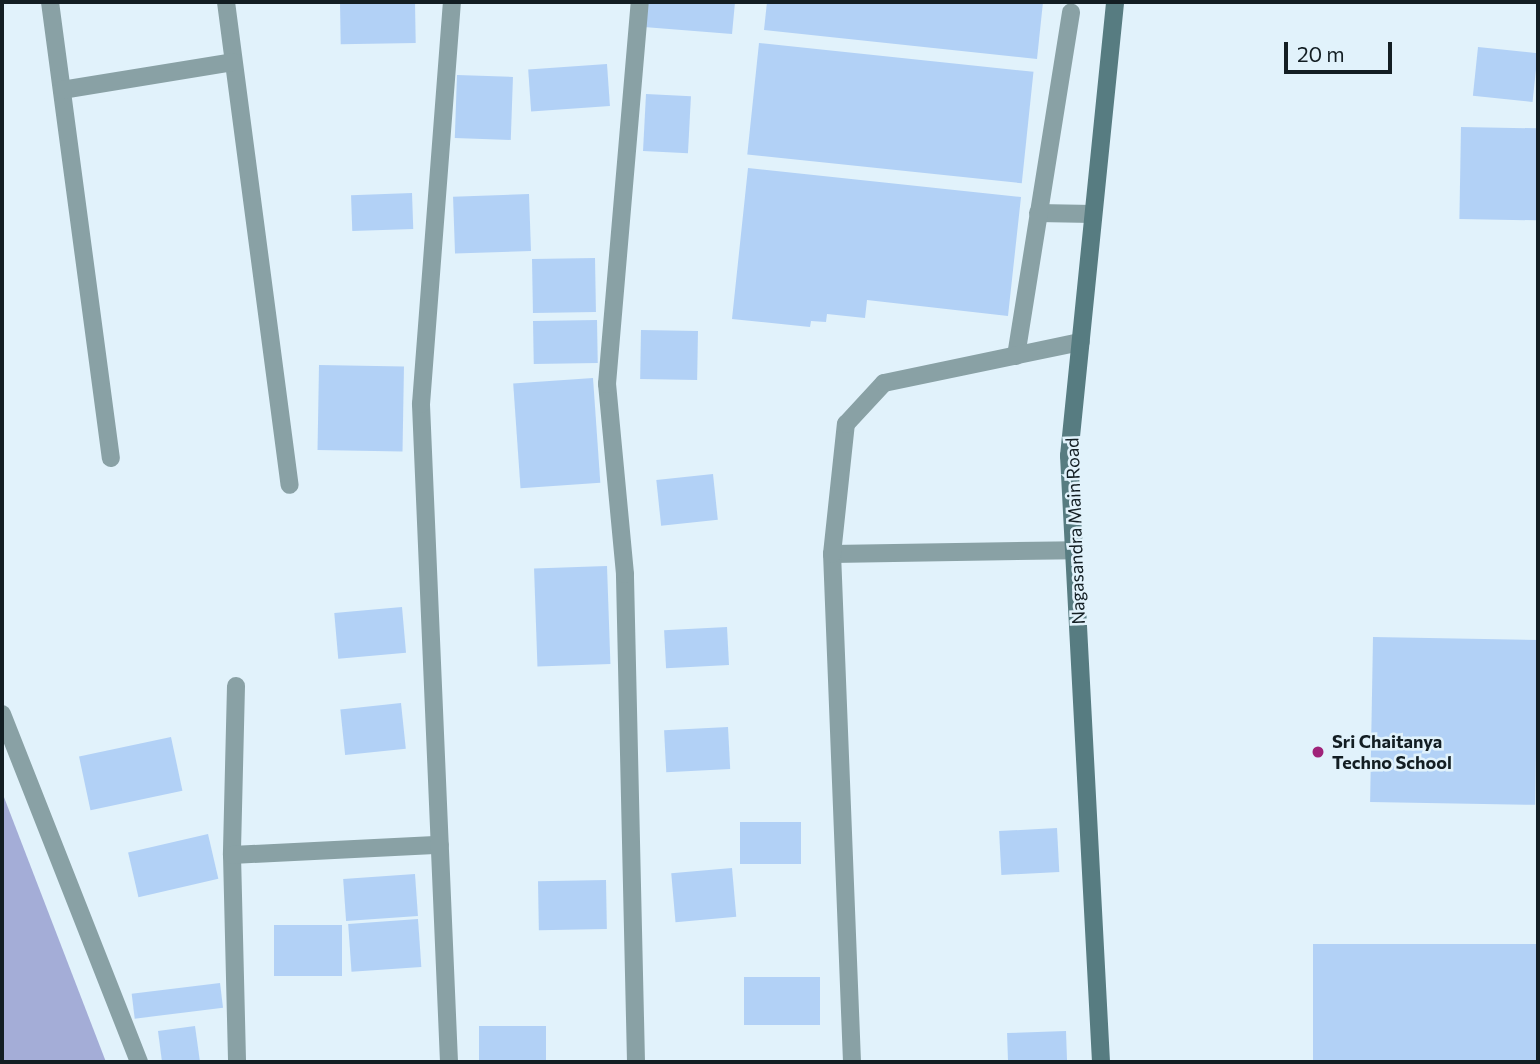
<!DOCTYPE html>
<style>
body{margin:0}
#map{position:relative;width:1540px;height:1064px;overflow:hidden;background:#e1f2fb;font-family:Commissioner,sans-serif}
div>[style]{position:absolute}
.water>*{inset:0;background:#a4add7}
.building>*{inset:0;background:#b2d1f6;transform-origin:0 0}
.lane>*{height:18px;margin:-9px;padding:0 9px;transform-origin:9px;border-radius:9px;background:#89a1a5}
.street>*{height:18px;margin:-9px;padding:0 9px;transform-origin:9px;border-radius:9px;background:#89a1a5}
.secondary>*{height:18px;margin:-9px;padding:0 9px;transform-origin:9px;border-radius:9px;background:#577c81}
.dots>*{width:19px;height:19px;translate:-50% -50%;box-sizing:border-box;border:4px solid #e1f2fb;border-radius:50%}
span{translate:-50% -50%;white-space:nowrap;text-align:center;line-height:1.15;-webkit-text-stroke:5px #e1f2fb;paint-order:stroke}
.street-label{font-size:18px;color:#131e23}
.poi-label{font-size:18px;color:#131e23;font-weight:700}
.left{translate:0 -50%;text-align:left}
.frame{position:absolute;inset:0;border:4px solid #131e23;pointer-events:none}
.scale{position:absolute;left:1284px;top:42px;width:108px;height:32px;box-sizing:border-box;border:4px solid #131e23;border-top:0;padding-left:9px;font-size:21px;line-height:24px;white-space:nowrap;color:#131e23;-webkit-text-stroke:5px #e1f2fb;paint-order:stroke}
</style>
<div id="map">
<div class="water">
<div style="clip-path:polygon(2px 792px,106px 1062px,2px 1062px)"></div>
</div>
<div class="building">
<div style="left:415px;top:2px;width:41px;height:75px;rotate:89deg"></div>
<div style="clip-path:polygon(646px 2px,735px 2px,732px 34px,644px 27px)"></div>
<div style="clip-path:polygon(767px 2px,1043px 2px,1037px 59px,764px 30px)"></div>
<div style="left:759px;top:43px;width:276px;height:112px;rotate:6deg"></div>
<div style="left:1478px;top:47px;width:60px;height:49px;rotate:6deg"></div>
<div style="left:607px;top:64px;width:42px;height:79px;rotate:86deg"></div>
<div style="left:457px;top:75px;width:56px;height:63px;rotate:2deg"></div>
<div style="left:646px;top:94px;width:45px;height:57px;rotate:3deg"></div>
<div style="left:1461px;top:127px;width:77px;height:92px;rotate:1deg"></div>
<div style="clip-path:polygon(748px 168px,1021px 197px,1008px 316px,867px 300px,865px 318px,827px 314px,826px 322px,811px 321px,810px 327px,732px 319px)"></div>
<div style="left:412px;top:193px;width:36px;height:61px;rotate:88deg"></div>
<div style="left:529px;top:194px;width:57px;height:76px;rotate:88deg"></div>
<div style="left:595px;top:258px;width:54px;height:63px;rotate:89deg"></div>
<div style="left:597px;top:320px;width:43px;height:64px;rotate:89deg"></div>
<div style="left:641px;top:330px;width:57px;height:49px;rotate:1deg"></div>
<div style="left:319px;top:365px;width:85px;height:85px;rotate:1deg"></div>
<div style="left:593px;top:378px;width:105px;height:80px;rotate:86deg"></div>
<div style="left:713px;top:474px;width:46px;height:57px;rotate:84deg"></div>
<div style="left:607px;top:566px;width:98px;height:73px;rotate:88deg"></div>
<div style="left:402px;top:607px;width:46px;height:68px;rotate:85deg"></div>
<div style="left:727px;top:627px;width:38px;height:63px;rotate:87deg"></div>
<div style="left:1373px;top:637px;width:165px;height:165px;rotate:1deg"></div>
<div style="left:401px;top:703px;width:46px;height:61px;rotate:84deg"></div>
<div style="left:728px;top:727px;width:42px;height:64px;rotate:87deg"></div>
<div style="left:171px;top:737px;width:55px;height:94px;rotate:78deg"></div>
<div style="left:740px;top:822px;width:61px;height:42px"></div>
<div style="left:1057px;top:828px;width:44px;height:58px;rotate:87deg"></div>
<div style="left:208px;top:834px;width:46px;height:82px;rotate:77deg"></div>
<div style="left:732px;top:868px;width:49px;height:61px;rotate:85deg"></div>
<div style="left:415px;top:874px;width:42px;height:72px;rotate:86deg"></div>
<div style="left:606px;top:880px;width:49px;height:68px;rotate:89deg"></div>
<div style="left:418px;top:919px;width:48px;height:70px;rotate:86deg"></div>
<div style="left:274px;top:925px;width:68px;height:51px"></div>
<div style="left:1538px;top:944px;width:118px;height:225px;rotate:90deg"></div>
<div style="left:820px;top:977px;width:48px;height:76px;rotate:90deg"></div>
<div style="left:220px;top:983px;width:25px;height:89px;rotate:83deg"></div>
<div style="clip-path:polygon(195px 1026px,200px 1062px,162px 1062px,158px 1031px)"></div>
<div style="left:546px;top:1026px;width:36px;height:67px;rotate:90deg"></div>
<div style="left:1066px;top:1031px;width:31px;height:59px;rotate:88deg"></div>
</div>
<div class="lane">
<div style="left:1038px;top:213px;width:55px;rotate:1deg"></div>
<div style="left:1016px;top:356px;width:348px;rotate:-80.9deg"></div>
</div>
<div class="street">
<div style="left:50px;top:2px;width:460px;rotate:82.4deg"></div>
<div style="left:226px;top:2px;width:487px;rotate:82.5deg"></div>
<div style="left:62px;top:90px;width:173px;rotate:-9.3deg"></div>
<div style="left:832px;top:554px;width:243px;rotate:-0.9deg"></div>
<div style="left:236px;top:686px;width:169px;rotate:91.4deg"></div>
<div style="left:232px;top:855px;width:207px;rotate:88.6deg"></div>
<div style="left:2px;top:714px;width:374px;rotate:68.5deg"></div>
<div style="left:232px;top:855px;width:208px;rotate:-2.8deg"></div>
<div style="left:449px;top:1062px;width:659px;rotate:-92.44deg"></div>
<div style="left:421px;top:404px;width:403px;rotate:-85.6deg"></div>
<div style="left:636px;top:1062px;width:488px;rotate:-91.3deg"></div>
<div style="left:625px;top:574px;width:191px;rotate:-95.4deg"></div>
<div style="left:607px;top:384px;width:383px;rotate:-85.1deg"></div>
<div style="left:852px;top:1062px;width:508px;rotate:-92.25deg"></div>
<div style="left:832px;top:554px;width:131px;rotate:-83.9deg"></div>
<div style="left:846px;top:424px;width:56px;rotate:-47.2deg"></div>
<div style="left:884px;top:383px;width:201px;rotate:-11.8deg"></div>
</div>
<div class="secondary">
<div style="left:1101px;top:1062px;width:607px;rotate:-93.02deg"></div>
<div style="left:1069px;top:456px;width:456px;rotate:-84.2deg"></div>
</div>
<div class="dots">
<div style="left:1318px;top:752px;background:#9f2379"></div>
</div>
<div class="street-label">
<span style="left:1075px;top:531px;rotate:-92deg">Nagasandra Main Road</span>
</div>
<div class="poi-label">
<span class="left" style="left:1332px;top:752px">Sri Chaitanya<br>Techno School</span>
</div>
<div class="frame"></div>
<div class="scale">20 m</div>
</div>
